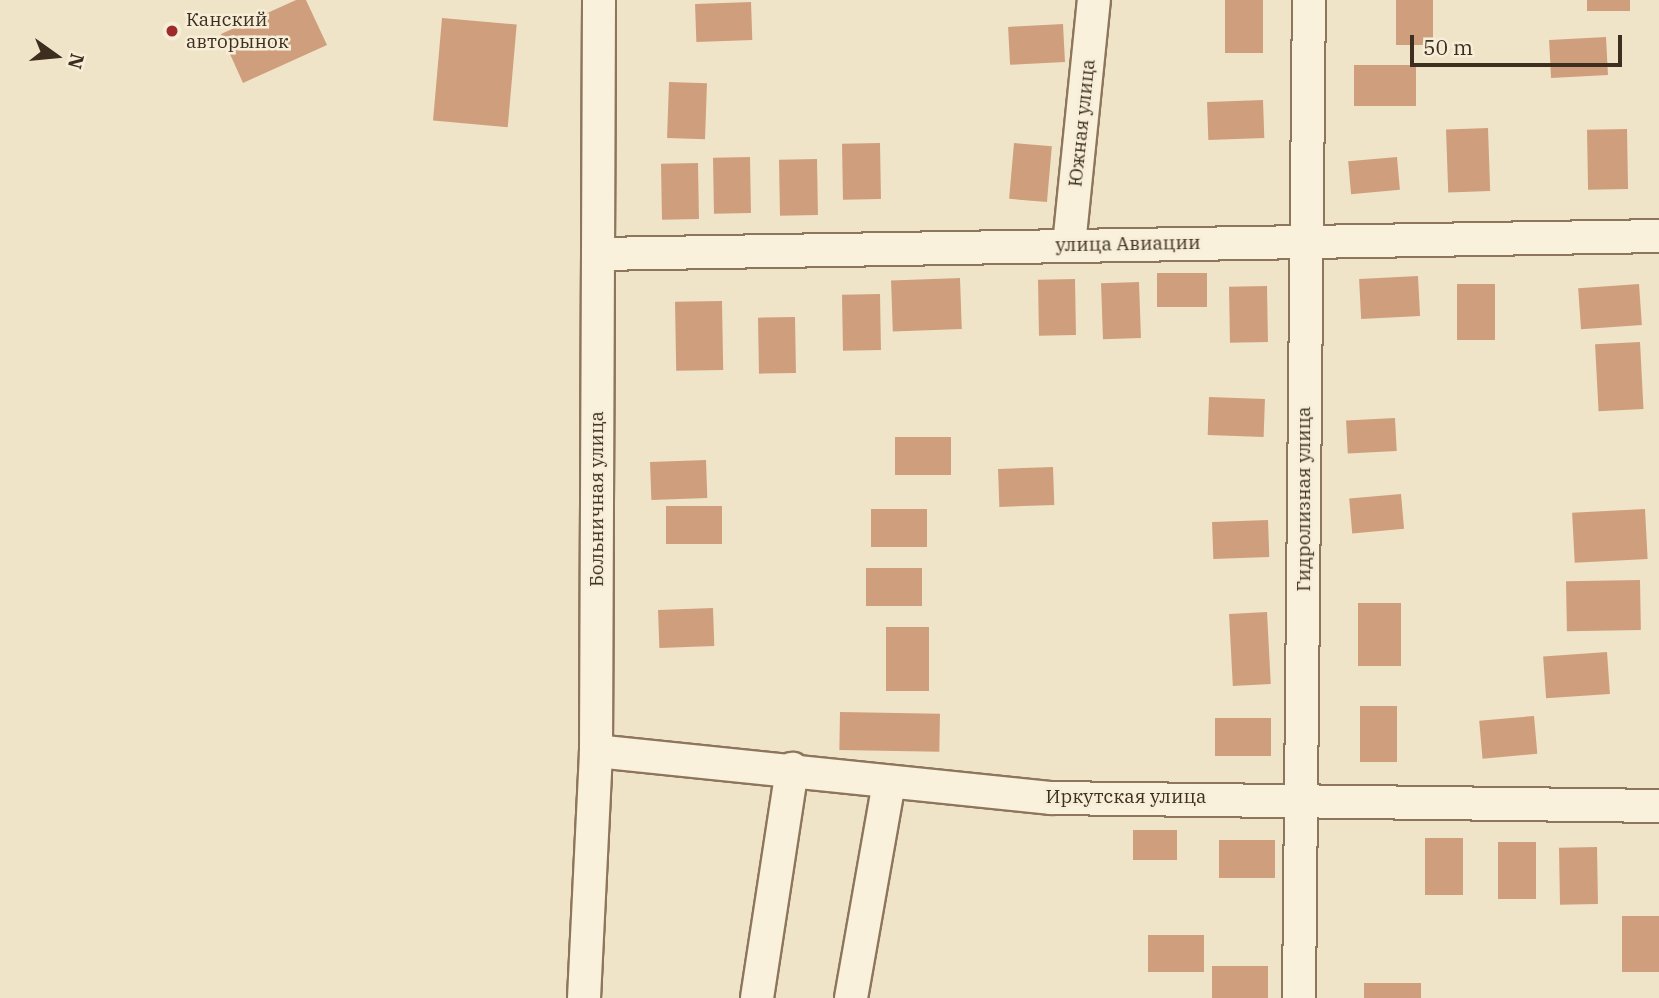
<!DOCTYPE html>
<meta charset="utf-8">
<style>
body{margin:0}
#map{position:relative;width:1659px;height:998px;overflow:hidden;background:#f0e4c8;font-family:"IBM Plex Serif",serif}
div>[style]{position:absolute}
.building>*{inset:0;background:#cf9f7d;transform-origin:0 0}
.roads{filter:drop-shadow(2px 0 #8d765c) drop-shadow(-2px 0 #8d765c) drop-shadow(0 2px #8d765c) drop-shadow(0 -2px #8d765c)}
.minor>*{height:32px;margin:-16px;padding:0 16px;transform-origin:16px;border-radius:16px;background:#faf1dc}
.dots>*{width:19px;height:19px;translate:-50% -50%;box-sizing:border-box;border:4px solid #f7eed8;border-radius:50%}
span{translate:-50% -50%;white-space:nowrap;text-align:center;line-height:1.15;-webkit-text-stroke:5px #f7eed8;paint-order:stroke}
.poi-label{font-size:19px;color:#3d2e20}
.left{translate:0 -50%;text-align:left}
.street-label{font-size:19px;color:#3d2e20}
.north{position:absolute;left:21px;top:21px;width:70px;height:70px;-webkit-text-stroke:5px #f7eed8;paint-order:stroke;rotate:105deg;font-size:19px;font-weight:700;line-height:28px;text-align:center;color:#3d2e20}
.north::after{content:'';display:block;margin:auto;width:24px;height:32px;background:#3d2e20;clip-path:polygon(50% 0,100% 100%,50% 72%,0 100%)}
.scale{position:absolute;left:1410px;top:35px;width:212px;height:32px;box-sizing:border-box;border:4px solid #3d2e20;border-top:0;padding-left:9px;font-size:21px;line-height:24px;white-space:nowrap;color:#3d2e20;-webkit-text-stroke:5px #f7eed8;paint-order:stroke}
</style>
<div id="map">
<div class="building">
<div style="clip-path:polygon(296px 0,306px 0,327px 45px,243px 83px,221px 34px)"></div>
<div style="left:1225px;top:0;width:38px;height:53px"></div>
<div style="left:1396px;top:0;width:37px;height:45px"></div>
<div style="left:1587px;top:0;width:43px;height:11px"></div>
<div style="left:751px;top:2px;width:38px;height:56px;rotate:88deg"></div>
<div style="left:442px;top:18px;width:75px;height:103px;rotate:5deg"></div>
<div style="left:1063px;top:24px;width:38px;height:55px;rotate:87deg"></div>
<div style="left:1606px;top:37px;width:38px;height:57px;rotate:87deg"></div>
<div style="left:1354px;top:65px;width:62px;height:41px"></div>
<div style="left:669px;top:82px;width:38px;height:56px;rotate:2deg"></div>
<div style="left:1263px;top:100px;width:38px;height:56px;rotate:88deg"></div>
<div style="left:1488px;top:128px;width:63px;height:42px;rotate:88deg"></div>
<div style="left:1627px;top:129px;width:60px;height:40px;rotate:89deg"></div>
<div style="left:880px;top:143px;width:56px;height:38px;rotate:89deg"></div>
<div style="left:1014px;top:143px;width:38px;height:56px;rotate:5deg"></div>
<div style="left:750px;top:157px;width:56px;height:37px;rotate:89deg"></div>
<div style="left:1397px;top:157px;width:33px;height:49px;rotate:85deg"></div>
<div style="left:817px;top:159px;width:56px;height:38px;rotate:89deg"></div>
<div style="left:698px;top:163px;width:56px;height:37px;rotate:89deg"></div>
<div style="left:1207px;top:273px;width:34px;height:50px;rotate:90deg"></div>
<div style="left:1418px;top:276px;width:40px;height:59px;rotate:87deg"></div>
<div style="left:960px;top:278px;width:51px;height:69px;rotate:88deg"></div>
<div style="left:1075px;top:279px;width:56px;height:37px;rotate:89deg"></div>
<div style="left:1139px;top:282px;width:56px;height:38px;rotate:88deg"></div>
<div style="left:1457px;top:284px;width:38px;height:56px"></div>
<div style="left:1639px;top:284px;width:41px;height:61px;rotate:86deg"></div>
<div style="left:1267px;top:286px;width:56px;height:38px;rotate:89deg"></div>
<div style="left:880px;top:294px;width:56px;height:38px;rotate:89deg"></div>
<div style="left:722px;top:301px;width:69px;height:47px;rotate:89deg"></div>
<div style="left:795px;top:317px;width:56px;height:37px;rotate:89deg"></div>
<div style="left:1640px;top:342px;width:67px;height:45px;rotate:87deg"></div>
<div style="left:1209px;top:397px;width:56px;height:38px;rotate:2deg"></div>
<div style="left:1395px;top:418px;width:33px;height:49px;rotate:87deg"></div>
<div style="left:951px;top:437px;width:38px;height:56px;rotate:90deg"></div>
<div style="left:706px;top:460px;width:38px;height:56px;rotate:88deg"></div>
<div style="left:1053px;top:467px;width:38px;height:55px;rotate:88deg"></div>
<div style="left:1401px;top:494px;width:35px;height:52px;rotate:85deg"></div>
<div style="left:722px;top:506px;width:38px;height:56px;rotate:90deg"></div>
<div style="left:927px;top:509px;width:38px;height:56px;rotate:90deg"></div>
<div style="left:1645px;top:509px;width:50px;height:73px;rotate:87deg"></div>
<div style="left:1268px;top:520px;width:37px;height:56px;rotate:88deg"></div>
<div style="left:922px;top:568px;width:38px;height:56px;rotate:90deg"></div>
<div style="left:1640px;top:580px;width:50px;height:74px;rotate:89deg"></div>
<div style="left:1358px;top:603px;width:43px;height:63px"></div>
<div style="left:713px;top:608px;width:38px;height:55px;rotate:88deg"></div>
<div style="left:1267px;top:612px;width:72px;height:38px;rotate:87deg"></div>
<div style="left:929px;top:627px;width:64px;height:43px;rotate:90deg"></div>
<div style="left:1607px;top:652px;width:42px;height:64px;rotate:86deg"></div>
<div style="left:1360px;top:706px;width:37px;height:56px"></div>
<div style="left:840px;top:712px;width:100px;height:38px;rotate:1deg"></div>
<div style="left:1534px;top:716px;width:38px;height:55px;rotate:85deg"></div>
<div style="left:1271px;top:718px;width:38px;height:56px;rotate:90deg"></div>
<div style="left:1133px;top:830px;width:44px;height:30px"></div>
<div style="left:1425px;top:838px;width:38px;height:57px"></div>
<div style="left:1275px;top:840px;width:38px;height:56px;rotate:90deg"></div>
<div style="left:1498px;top:842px;width:38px;height:57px"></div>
<div style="left:1597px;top:847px;width:57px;height:38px;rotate:89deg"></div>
<div style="left:1659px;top:916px;width:56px;height:37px;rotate:90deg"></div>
<div style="left:1204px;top:935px;width:37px;height:56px;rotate:90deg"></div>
<div style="left:1268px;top:966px;width:32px;height:56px;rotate:90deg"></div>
<div style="left:1421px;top:983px;width:15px;height:57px;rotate:90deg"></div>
</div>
<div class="roads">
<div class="minor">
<div style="left:1069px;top:245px;width:246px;rotate:-84.2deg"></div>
<div style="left:598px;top:254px;width:1061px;rotate:-0.97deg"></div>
<div style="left:596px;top:751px;width:457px;rotate:5.9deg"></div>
<div style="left:1051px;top:798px;width:608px;rotate:0.75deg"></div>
<div style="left:584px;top:998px;width:247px;rotate:-87.2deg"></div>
<div style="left:596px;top:751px;width:751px;rotate:-89.77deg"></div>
<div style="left:757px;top:998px;width:232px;rotate:-81.3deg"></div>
<div style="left:851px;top:998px;width:219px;rotate:-80deg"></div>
<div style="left:1299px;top:998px;width:998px;rotate:-89.43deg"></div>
</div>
</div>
<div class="dots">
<div style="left:172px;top:31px;background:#9e2a2b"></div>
</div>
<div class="poi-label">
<span class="left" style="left:186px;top:31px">Канский<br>авторынок</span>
</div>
<div class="street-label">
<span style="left:1082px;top:123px;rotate:-84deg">Южная улица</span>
<span style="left:1128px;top:244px;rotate:-1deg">улица Авиации</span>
<span style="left:597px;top:499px;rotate:-90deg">Больничная улица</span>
<span style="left:1304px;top:499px;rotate:-90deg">Гидролизная улица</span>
<span style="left:1126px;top:797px">Иркутская улица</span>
</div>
<div class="north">N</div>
<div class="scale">50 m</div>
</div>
